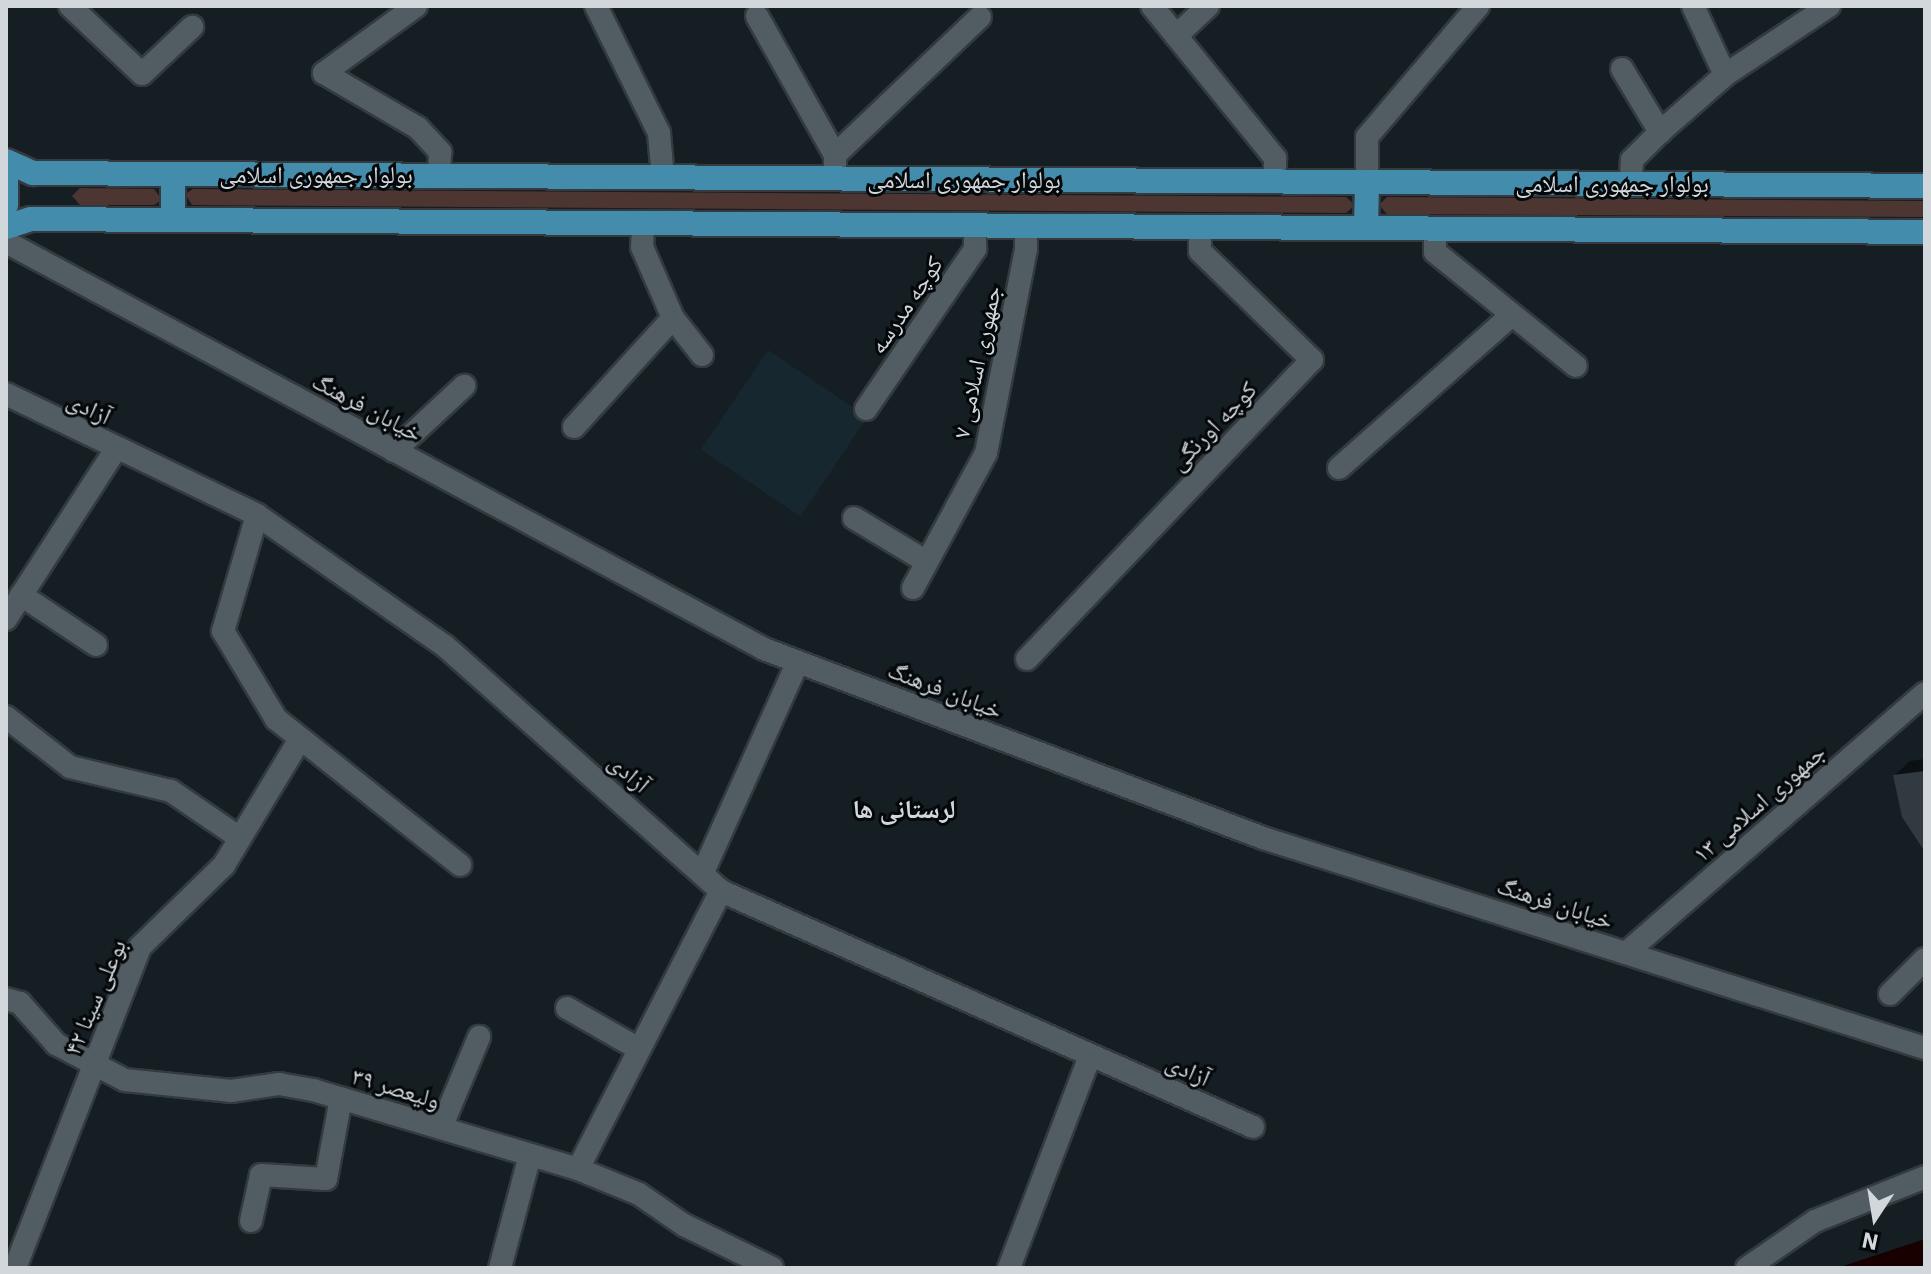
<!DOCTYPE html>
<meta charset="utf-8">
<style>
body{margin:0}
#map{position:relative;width:1931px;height:1274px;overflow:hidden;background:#151e23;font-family:"IBM Plex Sans","Noto Naskh Arabic",sans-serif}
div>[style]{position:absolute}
.built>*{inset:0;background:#16272f;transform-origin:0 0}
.green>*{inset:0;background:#4d3632}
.water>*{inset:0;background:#190000}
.shadow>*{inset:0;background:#0007}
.building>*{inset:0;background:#303a40}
.roads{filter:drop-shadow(2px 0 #343a3e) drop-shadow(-2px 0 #343a3e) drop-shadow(0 2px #343a3e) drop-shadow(0 -2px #343a3e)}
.minor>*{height:22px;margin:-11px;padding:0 11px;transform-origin:11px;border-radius:11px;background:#525d63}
.major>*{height:24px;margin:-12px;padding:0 12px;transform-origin:12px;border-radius:12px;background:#448cac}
span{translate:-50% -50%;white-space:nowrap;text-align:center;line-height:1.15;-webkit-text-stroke:6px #05080a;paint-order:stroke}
.street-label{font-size:24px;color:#d1d7db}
.neighbourhood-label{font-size:26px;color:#d1d7db;font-weight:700}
.frame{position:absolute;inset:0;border:8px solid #d1d7db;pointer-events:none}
.north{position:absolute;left:1835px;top:1178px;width:80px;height:80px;-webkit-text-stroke:6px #05080a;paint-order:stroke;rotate:192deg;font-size:22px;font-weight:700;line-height:32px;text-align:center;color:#d1d7db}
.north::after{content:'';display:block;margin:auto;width:28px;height:36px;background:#d1d7db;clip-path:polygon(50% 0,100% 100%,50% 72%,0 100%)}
</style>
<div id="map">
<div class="built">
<div style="left:768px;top:350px;width:120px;height:120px;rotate:34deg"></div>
</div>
<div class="green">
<div style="clip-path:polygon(80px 188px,154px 189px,162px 200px,154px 205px,80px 205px,72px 196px)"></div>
<div style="clip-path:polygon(193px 189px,1346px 197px,1355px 205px,1346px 213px,192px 205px,185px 194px)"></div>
<div style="clip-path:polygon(1387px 197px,1925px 201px,1925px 217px,1387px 214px,1379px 205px)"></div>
</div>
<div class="water">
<div style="clip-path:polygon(1925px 1239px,1925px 1268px,1837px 1268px)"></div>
</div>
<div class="shadow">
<div style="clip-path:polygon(1925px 759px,1925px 843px,1895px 775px,1910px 761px)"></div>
</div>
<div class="building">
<div style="clip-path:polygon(1925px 771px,1925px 852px,1902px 817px,1893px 775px)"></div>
</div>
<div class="roads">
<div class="minor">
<div style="left:70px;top:6px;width:99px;rotate:43.4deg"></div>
<div style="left:142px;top:74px;width:69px;rotate:-43.2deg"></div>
<div style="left:416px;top:6px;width:114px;rotate:143.9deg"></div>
<div style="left:324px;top:73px;width:109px;rotate:30.3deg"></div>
<div style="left:418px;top:128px;width:33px;rotate:47deg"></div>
<div style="left:440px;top:152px;width:24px;rotate:92deg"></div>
<div style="left:596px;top:6px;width:142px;rotate:63.6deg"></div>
<div style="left:659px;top:133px;width:45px;rotate:84.9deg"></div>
<div style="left:1152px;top:6px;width:196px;rotate:51deg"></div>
<div style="left:1275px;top:158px;width:24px;rotate:90deg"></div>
<div style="left:1693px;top:6px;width:76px;rotate:65.1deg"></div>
<div style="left:757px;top:16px;width:159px;rotate:60.7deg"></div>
<div style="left:835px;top:155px;width:15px;rotate:90deg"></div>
<div style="left:1176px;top:36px;width:44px;rotate:-43.2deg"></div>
<div style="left:1622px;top:69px;width:74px;rotate:58.9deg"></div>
<div style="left:835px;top:155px;width:200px;rotate:-43.6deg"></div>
<div style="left:1367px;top:183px;width:46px;rotate:-90deg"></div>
<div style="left:1367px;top:137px;width:172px;rotate:-49.7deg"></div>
<div style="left:1631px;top:184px;width:24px;rotate:-88deg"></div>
<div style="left:1632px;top:160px;width:40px;rotate:-45deg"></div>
<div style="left:1660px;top:132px;width:86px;rotate:-41.2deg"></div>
<div style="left:1725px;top:75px;width:125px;rotate:-33.6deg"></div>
<div style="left:643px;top:223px;width:24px;rotate:92deg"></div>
<div style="left:642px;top:247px;width:77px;rotate:66.4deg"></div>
<div style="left:673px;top:318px;width:47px;rotate:51.9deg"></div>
<div style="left:1435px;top:228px;width:24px;rotate:90deg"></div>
<div style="left:1435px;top:252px;width:181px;rotate:39deg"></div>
<div style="left:6px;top:242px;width:860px;rotate:28.23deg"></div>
<div style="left:764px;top:649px;width:534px;rotate:20.74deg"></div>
<div style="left:1263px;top:838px;width:695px;rotate:17.6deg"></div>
<div style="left:6px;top:394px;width:279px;rotate:25.7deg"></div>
<div style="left:257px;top:515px;width:229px;rotate:34.9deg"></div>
<div style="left:445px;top:646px;width:369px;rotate:41.6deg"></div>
<div style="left:721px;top:891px;width:582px;rotate:23.92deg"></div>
<div style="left:866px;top:409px;width:194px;rotate:-55.7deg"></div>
<div style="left:975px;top:249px;width:24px;rotate:-90deg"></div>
<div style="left:574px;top:427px;width:147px;rotate:-47.8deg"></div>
<div style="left:394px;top:451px;width:96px;rotate:-42.9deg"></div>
<div style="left:1339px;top:468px;width:230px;rotate:-41.5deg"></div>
<div style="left:257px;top:515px;width:121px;rotate:106.3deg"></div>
<div style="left:223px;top:631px;width:103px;rotate:58.9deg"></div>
<div style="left:276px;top:719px;width:235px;rotate:38.4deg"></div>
<div style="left:854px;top:518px;width:85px;rotate:31.1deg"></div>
<div style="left:913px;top:588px;width:153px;rotate:-61.6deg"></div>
<div style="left:986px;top:453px;width:208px;rotate:-78.9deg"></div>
<div style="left:1026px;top:249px;width:24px;rotate:-90deg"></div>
<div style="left:21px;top:595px;width:90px;rotate:33.7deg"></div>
<div style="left:6px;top:619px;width:202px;rotate:-57.1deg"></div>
<div style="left:1027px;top:659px;width:413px;rotate:-46.4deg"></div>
<div style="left:1312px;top:360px;width:156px;rotate:-135.8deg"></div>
<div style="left:1200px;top:251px;width:24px;rotate:-90deg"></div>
<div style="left:6px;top:717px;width:81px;rotate:38deg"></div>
<div style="left:70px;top:767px;width:104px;rotate:13.4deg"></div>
<div style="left:171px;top:791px;width:83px;rotate:34.3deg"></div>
<div style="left:703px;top:872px;width:230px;rotate:-65.7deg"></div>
<div style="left:1626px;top:953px;width:396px;rotate:-41deg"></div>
<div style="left:1890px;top:994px;width:49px;rotate:-45deg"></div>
<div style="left:6px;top:999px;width:15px;rotate:16deg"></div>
<div style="left:20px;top:1003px;width:55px;rotate:48.7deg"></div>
<div style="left:56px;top:1044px;width:78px;rotate:27.6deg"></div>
<div style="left:125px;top:1080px;width:107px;rotate:5.9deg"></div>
<div style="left:231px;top:1091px;width:49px;rotate:-8.3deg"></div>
<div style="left:279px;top:1084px;width:35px;rotate:10deg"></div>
<div style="left:313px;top:1090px;width:277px;rotate:16.6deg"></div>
<div style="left:578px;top:1169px;width:66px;rotate:22.3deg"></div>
<div style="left:639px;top:1194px;width:55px;rotate:34.6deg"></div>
<div style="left:684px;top:1225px;width:98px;rotate:26deg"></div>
<div style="left:567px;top:1008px;width:83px;rotate:29.7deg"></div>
<div style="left:441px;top:1128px;width:99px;rotate:-67.3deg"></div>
<div style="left:578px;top:1169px;width:313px;rotate:-62.8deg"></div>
<div style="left:251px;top:1221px;width:47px;rotate:-77.7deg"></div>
<div style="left:261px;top:1175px;width:65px;rotate:3.5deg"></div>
<div style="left:326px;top:1179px;width:82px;rotate:-79.5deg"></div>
<div style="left:15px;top:1268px;width:344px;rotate:-68.7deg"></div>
<div style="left:140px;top:947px;width:117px;rotate:-44.3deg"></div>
<div style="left:224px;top:865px;width:147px;rotate:-58.9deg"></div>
<div style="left:500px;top:1268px;width:117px;rotate:-75.1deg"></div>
<div style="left:1009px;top:1268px;width:227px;rotate:-69.1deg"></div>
<div style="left:1747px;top:1268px;width:83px;rotate:-34.7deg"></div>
<div style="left:1815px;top:1221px;width:118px;rotate:-21.8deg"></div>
</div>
<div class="major">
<div style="left:6px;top:161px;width:30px;rotate:24deg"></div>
<div style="left:33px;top:173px;width:1892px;rotate:0.39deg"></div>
<div style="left:6px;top:177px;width:28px;rotate:90deg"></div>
<div style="left:173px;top:220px;width:46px;rotate:-90deg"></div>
<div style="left:6px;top:227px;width:26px;rotate:-18deg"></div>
<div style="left:31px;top:219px;width:1894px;rotate:0.39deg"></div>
<div style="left:1366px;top:228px;width:45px;rotate:-88.7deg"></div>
</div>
</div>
<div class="street-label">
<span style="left:316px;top:175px">بولوار جمهوری اسلامی</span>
<span style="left:964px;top:180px">بولوار جمهوری اسلامی</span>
<span style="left:1612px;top:184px">بولوار جمهوری اسلامی</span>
<span style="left:906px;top:305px;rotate:-56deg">کوچه مدرسه</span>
<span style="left:977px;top:362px;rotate:-78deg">جمهوری اسلامی ۷</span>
<span style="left:367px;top:407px;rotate:28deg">خیابان فرهنگ</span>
<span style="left:89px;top:408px;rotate:25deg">آزادی</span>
<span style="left:1213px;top:426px;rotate:-46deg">کوچه اورنگی</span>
<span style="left:945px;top:690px;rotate:21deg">خیابان فرهنگ</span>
<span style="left:629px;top:773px;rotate:41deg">آزادی</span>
<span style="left:1759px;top:803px;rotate:-41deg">جمهوری اسلامی ۱۳</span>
<span style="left:1555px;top:903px;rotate:18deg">خیابان فرهنگ</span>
<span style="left:95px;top:997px;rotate:-67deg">بوعلی سینا ۴۲</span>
<span style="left:1188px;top:1070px;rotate:24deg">آزادی</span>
<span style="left:396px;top:1088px;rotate:17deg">ولیعصر ۳۹</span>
</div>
<div class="neighbourhood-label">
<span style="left:904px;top:809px">لرستانی ها</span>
</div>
<div class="frame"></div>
<div class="north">N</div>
</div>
